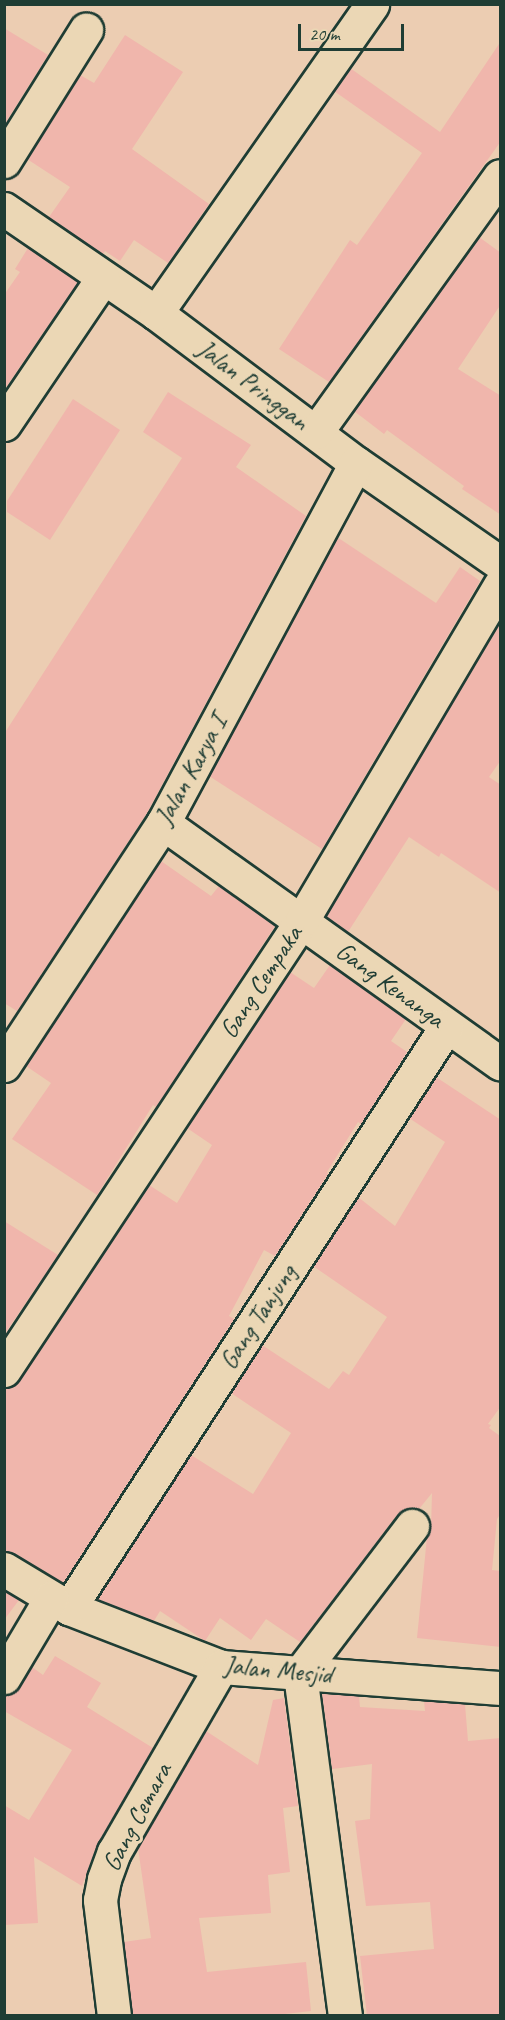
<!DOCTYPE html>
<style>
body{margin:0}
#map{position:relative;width:505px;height:2020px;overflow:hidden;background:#eccdb2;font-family:Caveat,sans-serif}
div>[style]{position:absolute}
.building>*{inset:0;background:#f0b6ac}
.roads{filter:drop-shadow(2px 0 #1f3d34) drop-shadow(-2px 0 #1f3d34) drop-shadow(0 2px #1f3d34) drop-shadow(0 -2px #1f3d34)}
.minor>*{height:33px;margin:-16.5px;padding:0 16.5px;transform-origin:16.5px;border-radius:16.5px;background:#ebd7b5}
span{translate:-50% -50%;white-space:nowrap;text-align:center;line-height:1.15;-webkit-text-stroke:6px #ebd7b5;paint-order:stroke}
.street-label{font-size:26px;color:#1f3d34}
.frame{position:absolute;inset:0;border:6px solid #1f3d34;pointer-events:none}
.scale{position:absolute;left:298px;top:24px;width:106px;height:27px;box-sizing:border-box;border:3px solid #1f3d34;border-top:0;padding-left:8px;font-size:18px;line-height:21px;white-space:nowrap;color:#1f3d34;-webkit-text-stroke:4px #ebd7b5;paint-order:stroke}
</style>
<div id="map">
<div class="building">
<div style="clip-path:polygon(4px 28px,48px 55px,4px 125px)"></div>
<div style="clip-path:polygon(125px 35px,183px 72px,132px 149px,209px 204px,168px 263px,134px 240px,120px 261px,105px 251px,103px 254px,49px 217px,70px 187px,27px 159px,80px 75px,94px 83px)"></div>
<div style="clip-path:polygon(501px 41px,501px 141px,329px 382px,279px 349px,350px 240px,357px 245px,422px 153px,334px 91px,350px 68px,440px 132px)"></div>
<div style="clip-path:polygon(479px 237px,501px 253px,501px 304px,458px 369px,501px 396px,501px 515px,462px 489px,464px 486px,387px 430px,384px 434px,354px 411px)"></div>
<div style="clip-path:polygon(28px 248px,78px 282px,4px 390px,4px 295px,20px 272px,15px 269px)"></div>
<div style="clip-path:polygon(168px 392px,251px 445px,236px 467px,306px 516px,147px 813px,17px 1011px,4px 1003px,4px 734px,182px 458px,143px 432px)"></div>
<div style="clip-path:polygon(73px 399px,120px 430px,50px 540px,7px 512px,7px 501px)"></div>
<div style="clip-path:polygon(337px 537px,436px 603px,460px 567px,480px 581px,322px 849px,209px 776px)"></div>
<div style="clip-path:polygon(501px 621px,501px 760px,489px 777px,501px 785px,501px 893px,441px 853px,439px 857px,409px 837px,348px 932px,326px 916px)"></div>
<div style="clip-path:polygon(161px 861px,211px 896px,219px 886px,275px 926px,156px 1107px,153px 1105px,97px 1195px,12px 1139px,51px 1083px,26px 1066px)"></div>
<div style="clip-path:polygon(330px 965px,406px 1019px,391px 1041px,407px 1052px,361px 1124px,358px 1122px,327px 1172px,328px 1174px,275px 1256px,264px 1250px,229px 1316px,234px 1319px,63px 1583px,14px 1553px,4px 1550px,4px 1388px,13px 1386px,20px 1380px,149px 1185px,177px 1203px,212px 1145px,187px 1128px,290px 972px,314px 988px)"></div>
<div style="clip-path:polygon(436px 1077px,501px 1120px,501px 1406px,488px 1424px,491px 1425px,489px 1428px,500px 1436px,501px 1513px,497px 1519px,492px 1570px,501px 1571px,501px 1647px,417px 1638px,427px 1537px,431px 1528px,432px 1493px,419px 1509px,405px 1509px,397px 1515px,300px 1642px,266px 1619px,251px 1640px,220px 1618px,205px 1641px,160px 1611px,154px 1621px,97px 1599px,191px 1455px,253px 1494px,291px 1433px,231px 1393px,262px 1345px,329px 1389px,343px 1371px,349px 1375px,387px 1317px,313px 1266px,358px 1197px,395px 1226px,445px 1142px,409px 1118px)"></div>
<div style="clip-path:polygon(4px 1221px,58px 1255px,4px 1335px)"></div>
<div style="clip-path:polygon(4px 1591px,19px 1600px,4px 1620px)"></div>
<div style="clip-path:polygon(55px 1656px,101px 1683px,87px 1707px,153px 1748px,98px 1843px,82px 1886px,34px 1857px,38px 1923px,4px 1925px,4px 1805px,29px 1820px,72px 1750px,4px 1711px,4px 1696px,14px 1693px,20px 1687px,32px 1667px,43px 1675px)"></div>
<div style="clip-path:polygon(322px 1694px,359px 1696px,360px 1707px,425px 1711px,424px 1701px,465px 1704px,468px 1741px,501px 1738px,501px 2016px,367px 2016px,360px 1956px,434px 1949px,430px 1902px,366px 1906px,355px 1821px,370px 1819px,372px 1764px,332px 1769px)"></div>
<div style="clip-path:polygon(284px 1698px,298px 1806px,283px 1808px,290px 1872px,268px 1875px,271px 1913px,199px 1918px,207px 1972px,306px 1962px,311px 2011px,267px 2016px,132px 2016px,124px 1942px,151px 1938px,138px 1848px,206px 1731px,258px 1765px,273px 1700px)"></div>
</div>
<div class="roads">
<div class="minor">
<div style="left:4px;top:161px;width:155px;rotate:-58deg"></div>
<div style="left:4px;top:209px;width:184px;rotate:34.4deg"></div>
<div style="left:156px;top:313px;width:250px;rotate:36.9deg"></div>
<div style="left:356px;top:463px;width:175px;rotate:34.8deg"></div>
<div style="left:156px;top:313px;width:377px;rotate:-55deg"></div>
<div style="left:4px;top:424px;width:176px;rotate:-55.9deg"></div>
<div style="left:316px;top:432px;width:315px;rotate:-54.3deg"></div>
<div style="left:163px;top:823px;width:414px;rotate:35.5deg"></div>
<div style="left:4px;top:1065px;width:290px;rotate:-56.7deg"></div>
<div style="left:163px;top:823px;width:408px;rotate:-61.8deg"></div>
<div style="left:4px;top:1370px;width:540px;rotate:-56.49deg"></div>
<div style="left:302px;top:920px;width:389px;rotate:-59.4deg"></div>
<div style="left:4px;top:1569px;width:76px;rotate:31deg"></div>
<div style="left:69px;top:1608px;width:163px;rotate:21.2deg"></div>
<div style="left:221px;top:1667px;width:280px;rotate:4.3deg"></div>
<div style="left:69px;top:1608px;width:693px;rotate:-57.02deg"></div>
<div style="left:4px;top:1677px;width:92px;rotate:-59.3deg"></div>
<div style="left:114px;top:2016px;width:117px;rotate:-96.9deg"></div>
<div style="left:100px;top:1900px;width:21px;rotate:-79deg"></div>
<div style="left:104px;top:1879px;width:29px;rotate:-70deg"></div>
<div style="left:114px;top:1852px;width:214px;rotate:-60deg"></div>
<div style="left:345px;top:2016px;width:346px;rotate:-97.5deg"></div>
<div style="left:300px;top:1673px;width:185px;rotate:-52.7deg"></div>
</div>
</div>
<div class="street-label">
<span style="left:253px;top:385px;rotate:37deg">Jalan Pringgan</span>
<span style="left:191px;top:770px;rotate:-61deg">Jalan Karya I</span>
<span style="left:261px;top:982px;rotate:-57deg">Gang Cempaka</span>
<span style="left:390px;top:985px;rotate:36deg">Gang Kenanga</span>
<span style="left:258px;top:1317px;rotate:-57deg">Gang Tanjung</span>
<span style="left:278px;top:1670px;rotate:5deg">Jalan Mesjid</span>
<span style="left:137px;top:1817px;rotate:-62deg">Gang Cemara</span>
</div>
<div class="frame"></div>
<div class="scale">20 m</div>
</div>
